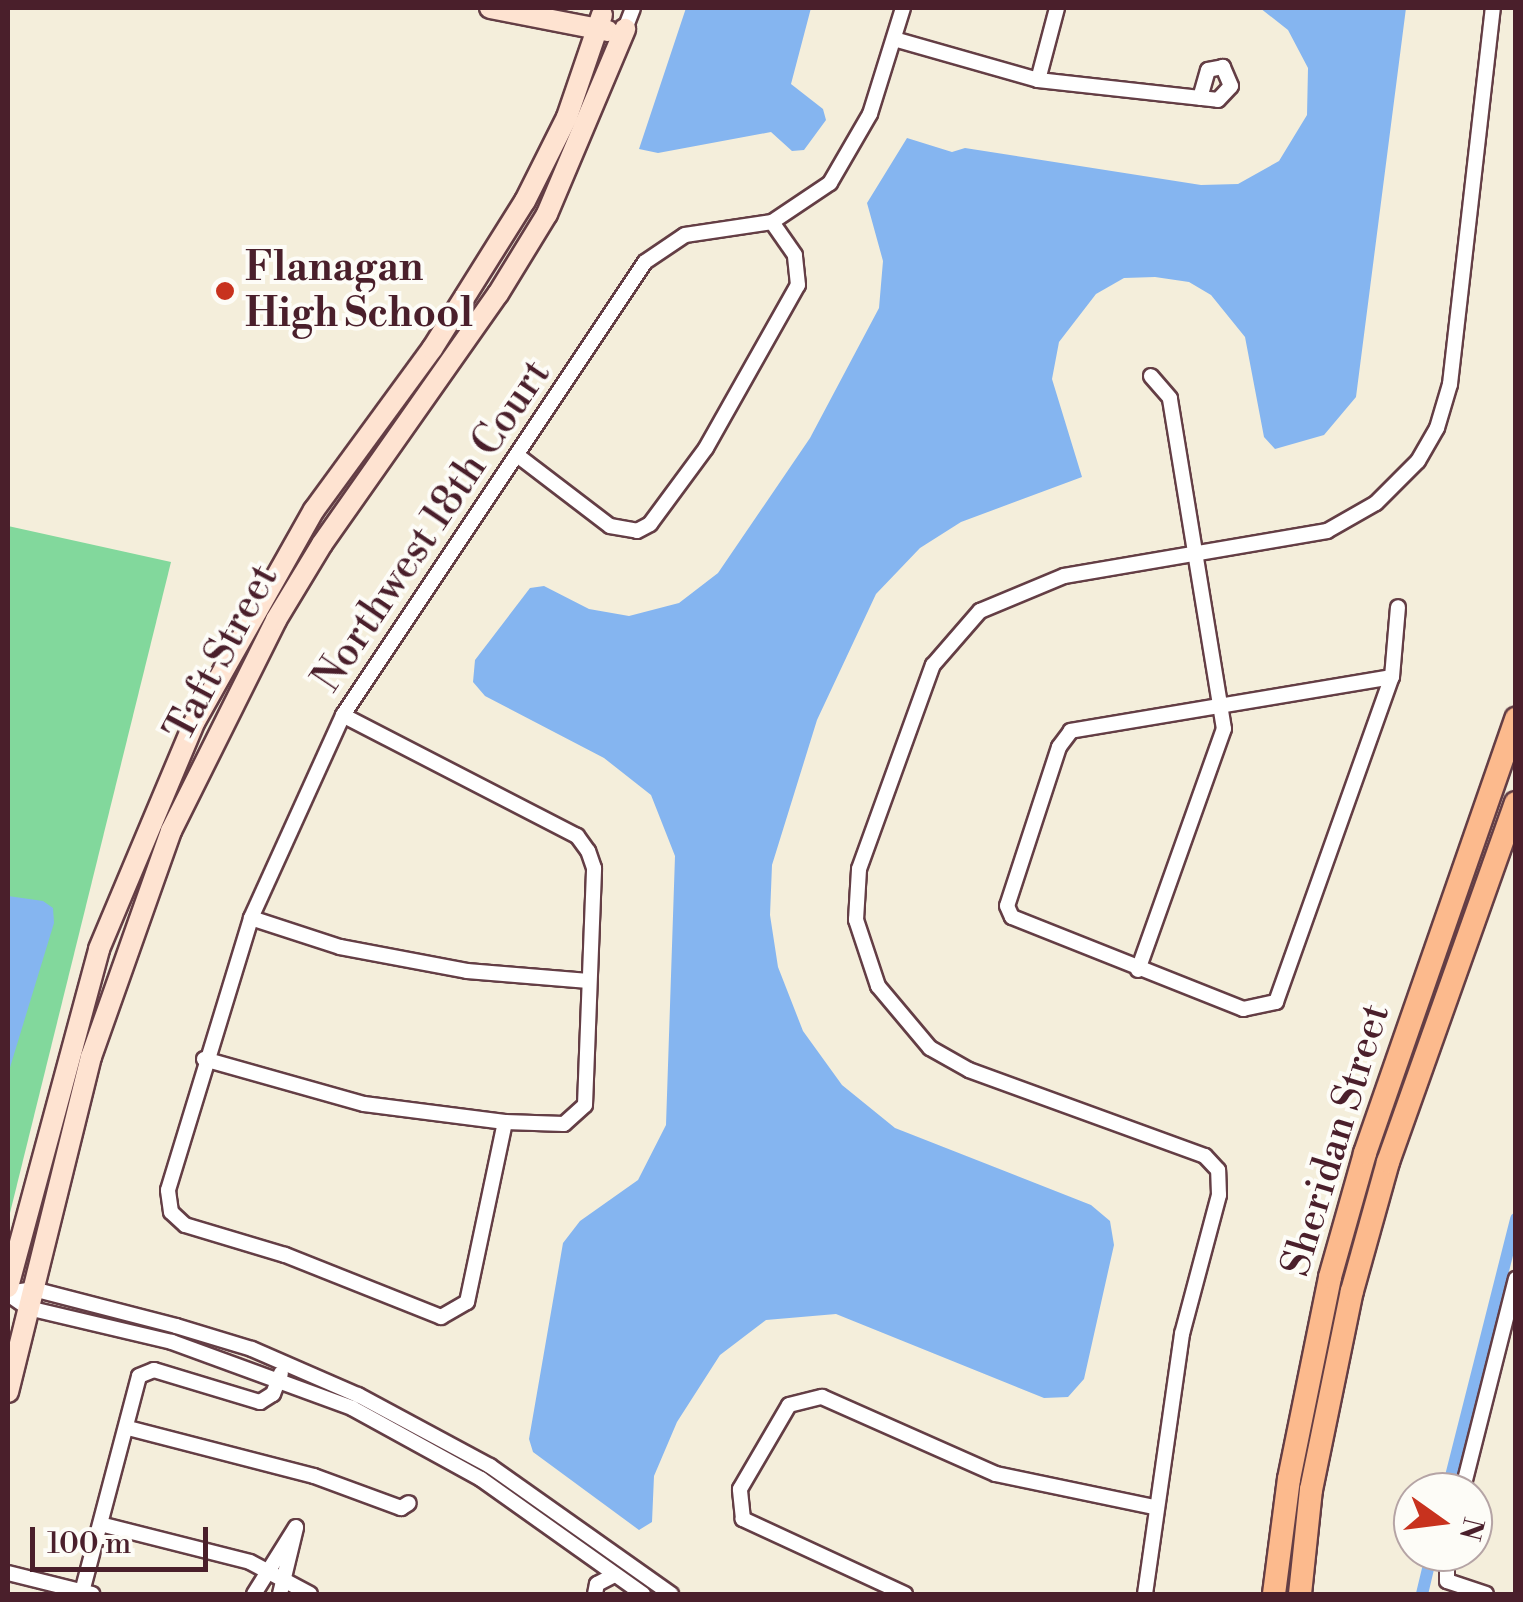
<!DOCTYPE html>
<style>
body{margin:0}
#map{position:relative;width:1523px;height:1602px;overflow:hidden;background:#f4eedb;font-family:"Libre Bodoni",serif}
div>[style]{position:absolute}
.green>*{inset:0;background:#82d89c}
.water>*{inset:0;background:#85b5f0}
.canal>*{height:12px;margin:-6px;padding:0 6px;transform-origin:6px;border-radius:6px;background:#85b5f0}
.roads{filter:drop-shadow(2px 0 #643e45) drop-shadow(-2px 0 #643e45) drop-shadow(0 2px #643e45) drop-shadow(0 -2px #643e45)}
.street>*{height:14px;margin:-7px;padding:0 7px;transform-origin:7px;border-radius:7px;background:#fff}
.secondary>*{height:20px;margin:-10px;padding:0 10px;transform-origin:10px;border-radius:10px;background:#fee3d1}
.primary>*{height:22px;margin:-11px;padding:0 11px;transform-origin:11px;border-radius:11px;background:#fcba8d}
.dots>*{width:28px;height:28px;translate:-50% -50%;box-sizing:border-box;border:5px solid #fdfcf7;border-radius:50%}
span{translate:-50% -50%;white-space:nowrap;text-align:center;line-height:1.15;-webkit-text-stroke:8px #fdfcf7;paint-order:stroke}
.poi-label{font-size:40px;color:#4a1f2b;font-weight:700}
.left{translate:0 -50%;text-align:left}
.street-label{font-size:40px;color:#4a1f2b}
.frame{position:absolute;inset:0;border:10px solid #4a1f2b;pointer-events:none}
.north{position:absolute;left:1393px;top:1472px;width:100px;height:100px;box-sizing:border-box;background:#fdfcf7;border:2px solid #b5a4a5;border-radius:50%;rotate:104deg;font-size:28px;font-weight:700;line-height:40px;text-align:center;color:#4a1f2b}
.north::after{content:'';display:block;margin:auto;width:35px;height:45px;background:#c8321e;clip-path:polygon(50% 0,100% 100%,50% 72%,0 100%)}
.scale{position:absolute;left:30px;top:1527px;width:178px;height:45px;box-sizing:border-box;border:5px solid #4a1f2b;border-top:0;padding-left:12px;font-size:30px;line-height:35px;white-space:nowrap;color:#4a1f2b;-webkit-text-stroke:8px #fdfcf7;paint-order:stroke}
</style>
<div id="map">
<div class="green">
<div style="clip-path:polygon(8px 526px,171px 562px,8px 1221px)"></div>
</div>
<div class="water">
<div style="clip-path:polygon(686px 8px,811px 8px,791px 84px,823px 109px,826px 120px,804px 150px,792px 151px,771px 132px,658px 153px,639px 149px)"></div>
<div style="clip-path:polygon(1260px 8px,1406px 8px,1356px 397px,1324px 435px,1275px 449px,1264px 437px,1245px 337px,1211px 295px,1189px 282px,1155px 277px,1124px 278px,1096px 294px,1059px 342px,1052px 379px,1082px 477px,961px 522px,920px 548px,876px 594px,817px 720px,772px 865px,770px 915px,778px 967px,803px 1031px,842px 1085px,895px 1128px,1091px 1205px,1110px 1221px,1114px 1245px,1084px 1379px,1068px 1397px,1044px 1398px,836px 1314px,766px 1320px,720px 1355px,677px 1422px,654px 1476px,652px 1522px,639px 1530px,533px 1452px,529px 1439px,563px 1243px,580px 1221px,638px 1180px,666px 1125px,675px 856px,651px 795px,604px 758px,485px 696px,473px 682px,475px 660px,530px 588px,544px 586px,589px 609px,629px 616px,679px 603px,718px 573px,810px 438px,879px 308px,883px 261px,867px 203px,907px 138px,952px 152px,965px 148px,1201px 185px,1238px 184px,1279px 161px,1307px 115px,1308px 68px,1288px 30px)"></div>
<div style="clip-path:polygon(8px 896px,43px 901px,53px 908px,54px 923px,8px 1074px)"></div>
</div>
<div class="canal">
<div style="left:1447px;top:1492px;width:282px;rotate:-75.8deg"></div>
<div style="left:1422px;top:1594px;width:43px;rotate:-76.6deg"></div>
</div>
<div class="roads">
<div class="street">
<div style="left:625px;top:29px;width:22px;rotate:-69deg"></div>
<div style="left:894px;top:39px;width:150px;rotate:15.9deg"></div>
<div style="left:1038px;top:80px;width:181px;rotate:6.3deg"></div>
<div style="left:1218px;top:100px;width:19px;rotate:-47deg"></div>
<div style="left:1231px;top:86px;width:21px;rotate:-113deg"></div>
<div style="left:1223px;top:67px;width:15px;rotate:169deg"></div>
<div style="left:1208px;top:70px;width:29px;rotate:106deg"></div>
<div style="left:1038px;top:80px;width:74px;rotate:-75.2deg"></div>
<div style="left:517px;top:455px;width:117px;rotate:37.4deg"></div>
<div style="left:610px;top:526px;width:27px;rotate:10deg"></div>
<div style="left:637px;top:531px;width:15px;rotate:-28deg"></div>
<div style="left:650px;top:524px;width:94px;rotate:-53.6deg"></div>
<div style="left:706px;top:448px;width:187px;rotate:-60.6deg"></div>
<div style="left:798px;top:285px;width:30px;rotate:-96deg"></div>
<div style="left:795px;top:255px;width:40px;rotate:-124.9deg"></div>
<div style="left:1392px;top:677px;width:326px;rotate:170.5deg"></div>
<div style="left:1071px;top:731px;width:20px;rotate:127deg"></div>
<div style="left:1059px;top:747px;width:167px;rotate:108.1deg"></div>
<div style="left:1007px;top:906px;width:12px;rotate:66deg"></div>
<div style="left:1012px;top:917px;width:249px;rotate:21.7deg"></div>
<div style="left:1243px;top:1009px;width:34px;rotate:-12deg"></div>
<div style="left:1276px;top:1002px;width:345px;rotate:-70.4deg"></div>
<div style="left:1392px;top:677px;width:70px;rotate:-85.1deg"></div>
<div style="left:251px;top:918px;width:94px;rotate:18deg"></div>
<div style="left:340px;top:947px;width:129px;rotate:10.7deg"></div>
<div style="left:467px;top:971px;width:122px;rotate:4.7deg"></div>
<div style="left:1138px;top:970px;width:256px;rotate:-70.4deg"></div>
<div style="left:1224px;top:729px;width:335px;rotate:-99.3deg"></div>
<div style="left:1170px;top:398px;width:29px;rotate:-131deg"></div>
<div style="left:204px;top:1059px;width:166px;rotate:15.7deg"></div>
<div style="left:364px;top:1104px;width:142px;rotate:7.3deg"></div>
<div style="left:505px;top:1122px;width:59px;rotate:1.9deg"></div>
<div style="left:564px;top:1124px;width:28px;rotate:-42deg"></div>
<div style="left:585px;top:1105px;width:237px;rotate:-87.8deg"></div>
<div style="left:594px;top:868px;width:18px;rotate:-109deg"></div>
<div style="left:588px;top:851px;width:19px;rotate:-126deg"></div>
<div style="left:577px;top:836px;width:263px;rotate:-152.7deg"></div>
<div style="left:505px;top:1122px;width:184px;rotate:101.9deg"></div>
<div style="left:467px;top:1302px;width:30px;rotate:150deg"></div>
<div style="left:441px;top:1317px;width:168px;rotate:-158.3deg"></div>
<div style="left:285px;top:1255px;width:104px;rotate:-163.3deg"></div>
<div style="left:185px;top:1225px;width:19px;rotate:-137deg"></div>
<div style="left:171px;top:1212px;width:22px;rotate:-98deg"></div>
<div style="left:168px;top:1190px;width:284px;rotate:-73deg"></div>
<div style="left:251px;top:918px;width:223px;rotate:-65.6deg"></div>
<div style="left:343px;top:715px;width:544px;rotate:-56.31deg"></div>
<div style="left:645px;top:262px;width:48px;rotate:-34deg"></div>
<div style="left:685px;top:235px;width:88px;rotate:-8.5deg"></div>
<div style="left:772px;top:222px;width:70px;rotate:-33.9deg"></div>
<div style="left:830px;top:183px;width:80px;rotate:-59.9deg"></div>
<div style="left:870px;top:114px;width:111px;rotate:-72.7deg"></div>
<div style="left:8px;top:1293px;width:25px;rotate:-9deg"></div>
<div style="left:33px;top:1289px;width:148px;rotate:14.5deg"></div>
<div style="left:176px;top:1326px;width:79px;rotate:16.8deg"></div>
<div style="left:252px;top:1349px;width:116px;rotate:23.5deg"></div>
<div style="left:358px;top:1395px;width:150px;rotate:28.3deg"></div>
<div style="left:490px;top:1466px;width:222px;rotate:35.3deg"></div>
<div style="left:8px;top:1294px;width:24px;rotate:35deg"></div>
<div style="left:28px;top:1308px;width:148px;rotate:13.3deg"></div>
<div style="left:172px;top:1342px;width:192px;rotate:20.1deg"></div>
<div style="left:352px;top:1408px;width:147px;rotate:28.8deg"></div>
<div style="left:481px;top:1479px;width:199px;rotate:35.4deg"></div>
<div style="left:132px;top:1429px;width:188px;rotate:14.5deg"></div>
<div style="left:314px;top:1476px;width:93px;rotate:20.2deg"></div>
<div style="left:401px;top:1508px;width:9px;rotate:-32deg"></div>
<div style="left:1462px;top:1492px;width:220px;rotate:-75.8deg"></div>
<div style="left:108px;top:1526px;width:146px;rotate:14.2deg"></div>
<div style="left:250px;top:1562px;width:68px;rotate:28.1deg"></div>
<div style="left:1447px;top:1552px;width:29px;rotate:90deg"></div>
<div style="left:1447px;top:1581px;width:41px;rotate:18.4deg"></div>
<div style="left:8px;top:1573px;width:87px;rotate:14deg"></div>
<div style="left:82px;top:1592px;width:223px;rotate:-75.2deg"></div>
<div style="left:139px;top:1376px;width:16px;rotate:-22deg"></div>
<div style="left:154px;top:1370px;width:111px;rotate:16.8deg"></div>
<div style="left:260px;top:1402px;width:15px;rotate:-32deg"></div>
<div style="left:273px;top:1394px;width:22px;rotate:-69deg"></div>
<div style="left:254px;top:1594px;width:79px;rotate:-57.9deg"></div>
<div style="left:280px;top:1594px;width:68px;rotate:-76.4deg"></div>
<div style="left:595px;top:1594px;width:10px;rotate:-79deg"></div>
<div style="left:597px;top:1584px;width:18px;rotate:-27deg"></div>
<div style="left:905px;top:1594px;width:179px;rotate:-155.2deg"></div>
<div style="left:743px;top:1519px;width:30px;rotate:-96deg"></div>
<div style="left:740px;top:1489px;width:97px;rotate:-59.7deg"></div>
<div style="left:789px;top:1405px;width:34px;rotate:-14deg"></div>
<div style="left:822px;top:1397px;width:190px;rotate:23.9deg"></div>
<div style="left:996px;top:1474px;width:161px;rotate:11.8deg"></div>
<div style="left:1145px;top:1594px;width:263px;rotate:-81.9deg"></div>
<div style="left:1182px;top:1334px;width:144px;rotate:-75.1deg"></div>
<div style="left:1219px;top:1195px;width:25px;rotate:-92deg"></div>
<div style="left:1218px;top:1170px;width:19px;rotate:-133deg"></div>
<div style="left:1205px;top:1156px;width:251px;rotate:-160deg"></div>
<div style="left:969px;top:1070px;width:45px;rotate:-150.6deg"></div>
<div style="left:930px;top:1048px;width:81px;rotate:-130deg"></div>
<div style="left:878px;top:986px;width:70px;rotate:-108.4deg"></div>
<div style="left:856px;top:920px;width:51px;rotate:-86.6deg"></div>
<div style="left:859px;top:869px;width:217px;rotate:-70.1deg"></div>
<div style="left:933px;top:665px;width:72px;rotate:-49deg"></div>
<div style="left:980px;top:611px;width:91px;rotate:-22.6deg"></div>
<div style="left:1064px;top:576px;width:267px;rotate:-9.7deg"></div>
<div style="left:1327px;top:531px;width:56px;rotate:-29.7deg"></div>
<div style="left:1376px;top:503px;width:59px;rotate:-45deg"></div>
<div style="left:1418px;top:461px;width:38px;rotate:-60deg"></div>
<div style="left:1437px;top:428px;width:46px;rotate:-73.5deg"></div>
<div style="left:1450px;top:384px;width:378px;rotate:-83.5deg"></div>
</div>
<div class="secondary">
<div style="left:490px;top:8px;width:120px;rotate:11deg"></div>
<div style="left:8px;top:1287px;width:350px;rotate:-74.9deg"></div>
<div style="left:99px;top:949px;width:247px;rotate:-67.2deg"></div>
<div style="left:195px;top:721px;width:242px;rotate:-60.6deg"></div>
<div style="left:314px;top:510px;width:200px;rotate:-53.8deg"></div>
<div style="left:432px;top:349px;width:175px;rotate:-57.9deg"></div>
<div style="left:525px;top:201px;width:94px;rotate:-63.4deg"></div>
<div style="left:567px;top:117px;width:108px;rotate:-71.1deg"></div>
<div style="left:8px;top:1392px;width:345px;rotate:-76.1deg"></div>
<div style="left:91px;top:1057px;width:240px;rotate:-70.5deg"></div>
<div style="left:171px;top:831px;width:236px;rotate:-63.5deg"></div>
<div style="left:276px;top:620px;width:89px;rotate:-58.8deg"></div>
<div style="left:322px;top:544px;width:306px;rotate:-54.9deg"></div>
<div style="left:498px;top:294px;width:94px;rotate:-58.5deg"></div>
<div style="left:547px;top:214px;width:201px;rotate:-67.1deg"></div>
</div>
<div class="primary">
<div style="left:1274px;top:1594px;width:116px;rotate:-82.6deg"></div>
<div style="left:1289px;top:1479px;width:206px;rotate:-78.5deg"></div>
<div style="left:1330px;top:1277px;width:129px;rotate:-74.2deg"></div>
<div style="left:1365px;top:1153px;width:460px;rotate:-70.8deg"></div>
<div style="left:1300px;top:1594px;width:105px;rotate:-84deg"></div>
<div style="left:1311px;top:1490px;width:203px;rotate:-78.4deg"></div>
<div style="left:1352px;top:1291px;width:134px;rotate:-74.4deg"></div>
<div style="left:1388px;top:1162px;width:381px;rotate:-70.4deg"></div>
</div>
</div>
<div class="dots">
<div style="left:225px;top:291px;background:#c8321e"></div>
</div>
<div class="poi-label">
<span class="left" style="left:245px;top:291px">Flanagan<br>High School</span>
</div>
<div class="street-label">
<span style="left:432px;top:526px;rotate:-56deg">Northwest 18th Court</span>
<span style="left:222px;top:653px;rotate:-62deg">Taft Street</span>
<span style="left:1336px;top:1140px;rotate:-73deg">Sheridan Street</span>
</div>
<div class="frame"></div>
<div class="north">N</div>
<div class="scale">100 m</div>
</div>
